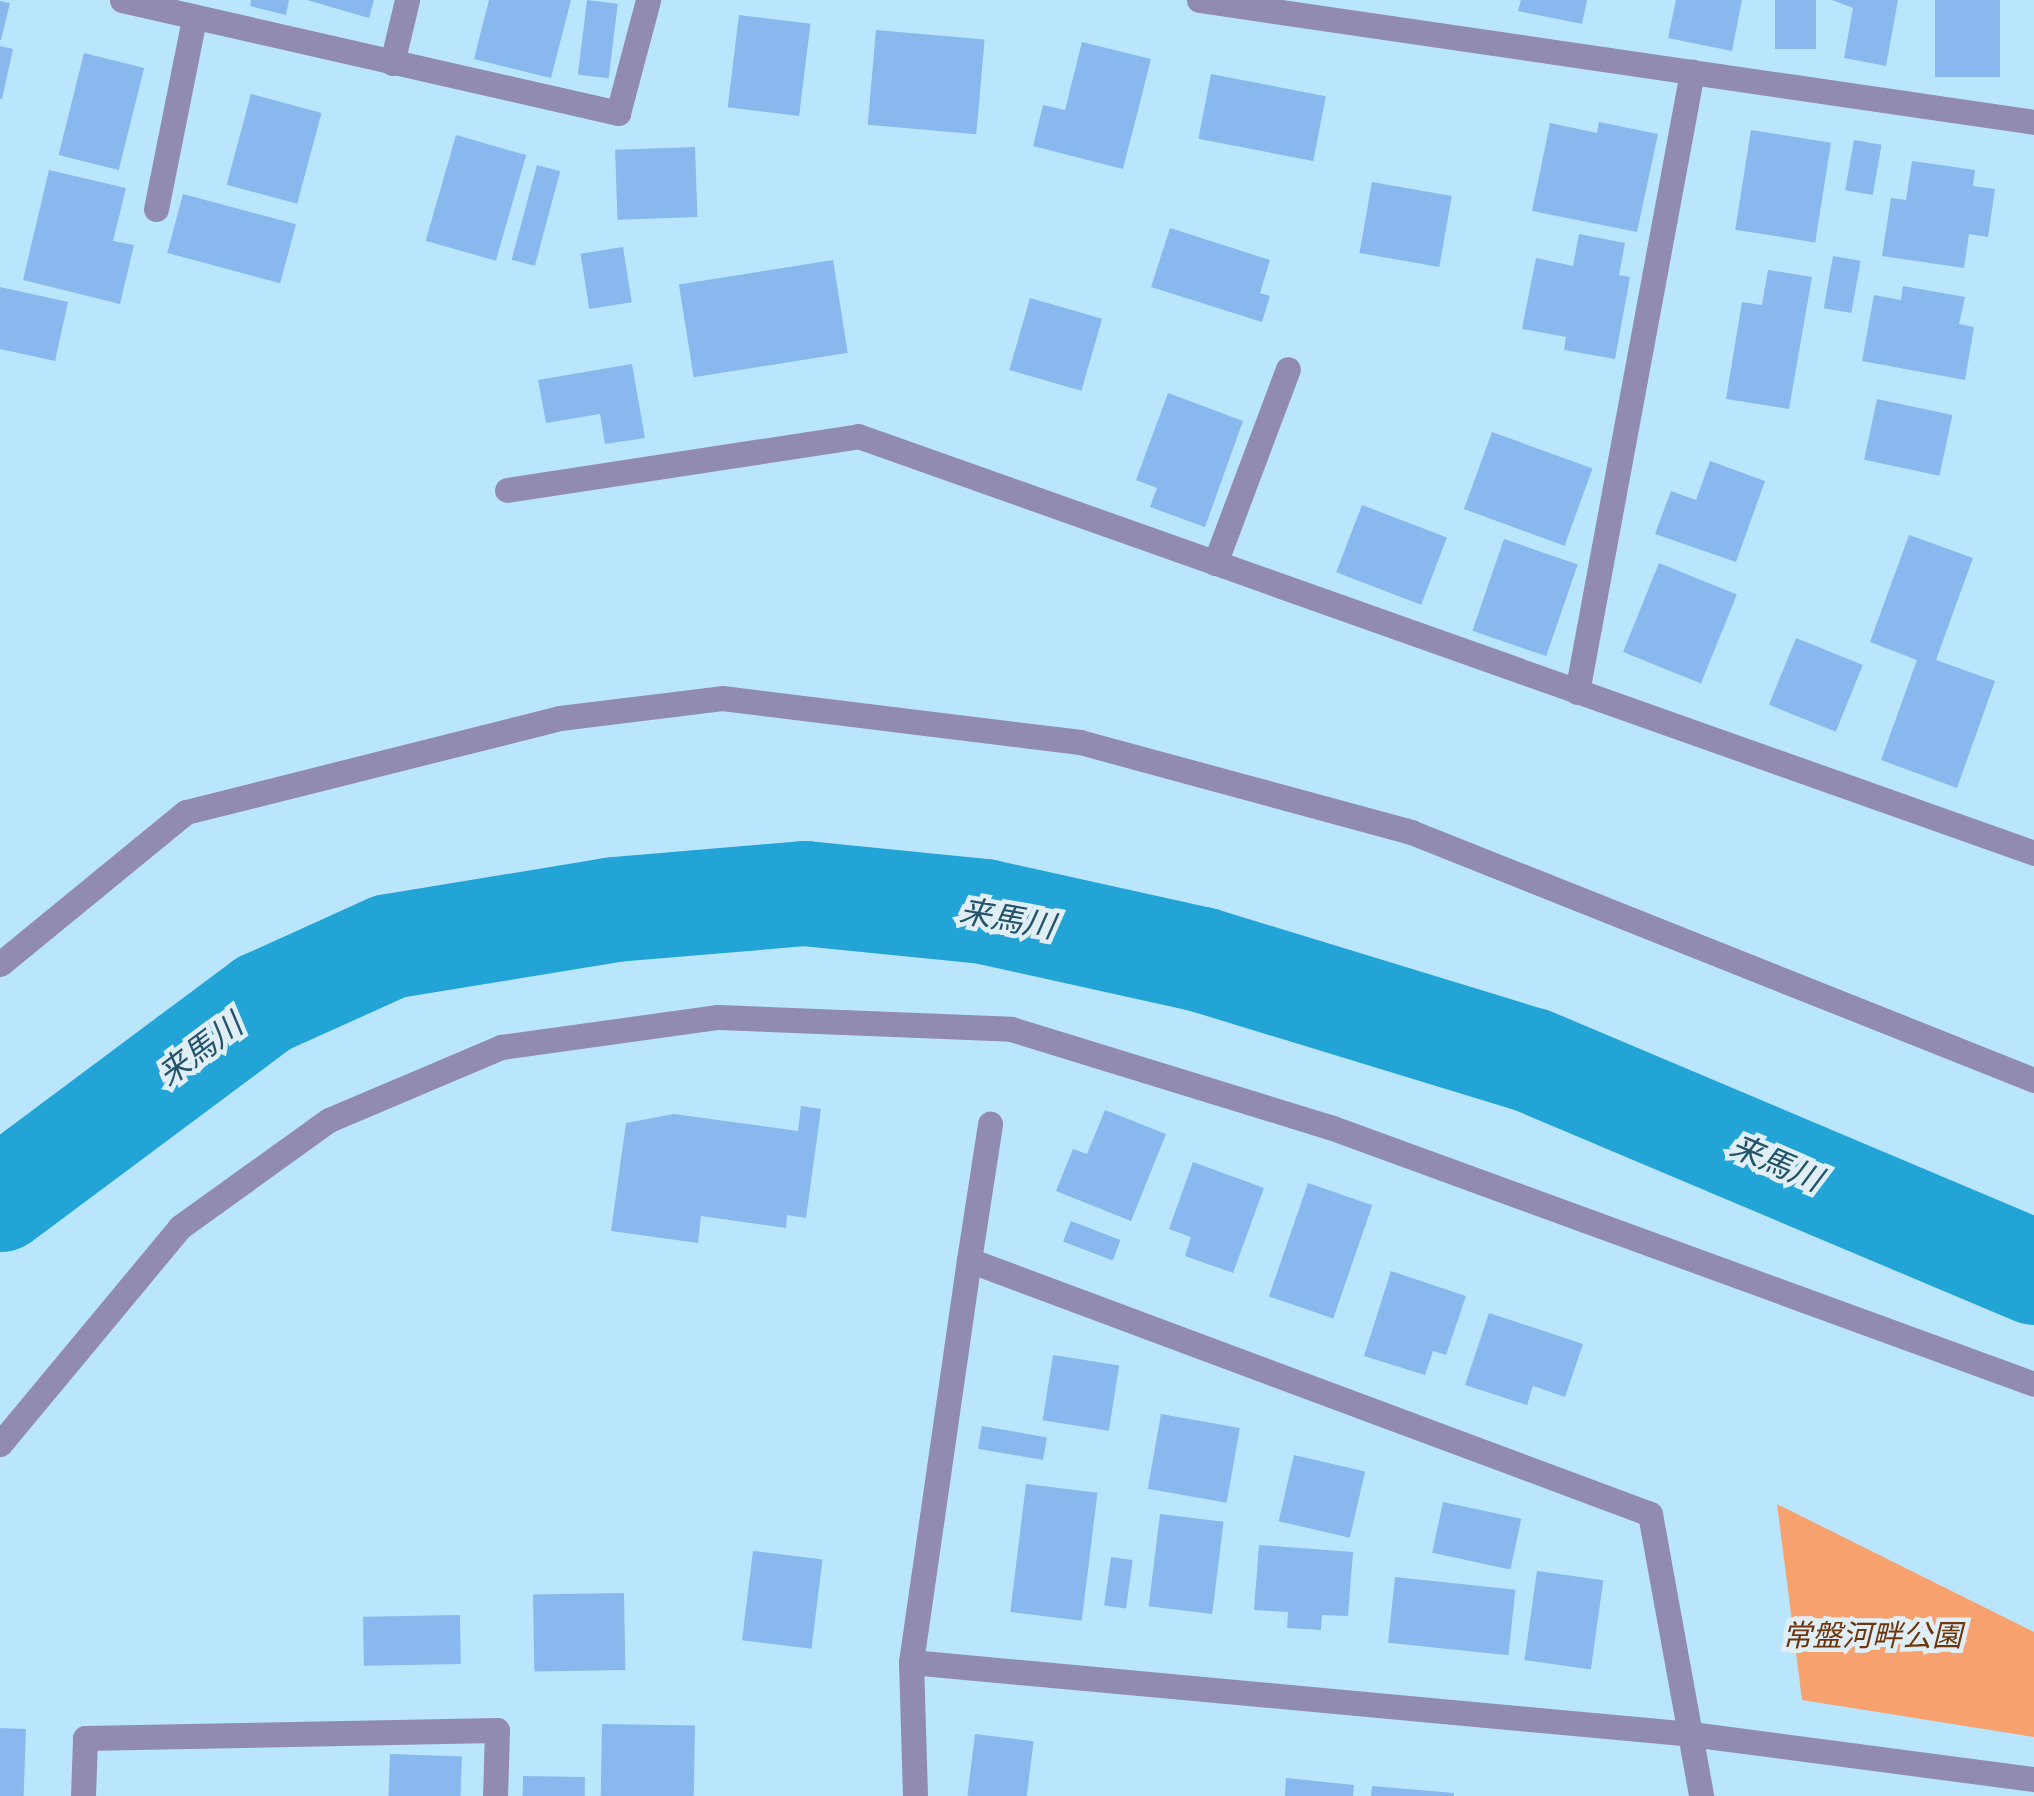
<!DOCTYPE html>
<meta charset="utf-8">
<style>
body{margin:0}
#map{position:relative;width:2034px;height:1796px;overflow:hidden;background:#bae6fd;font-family:Bitter,"Noto Sans JP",serif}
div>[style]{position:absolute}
.green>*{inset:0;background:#f6a16e}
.river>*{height:105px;margin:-52.5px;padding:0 52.5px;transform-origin:52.5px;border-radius:52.5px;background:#23a4d7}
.building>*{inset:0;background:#88b8ed;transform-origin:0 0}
.lane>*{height:25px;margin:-12.5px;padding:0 12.5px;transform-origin:12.5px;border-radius:12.5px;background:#918bb2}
.street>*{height:25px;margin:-12.5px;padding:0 12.5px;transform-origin:12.5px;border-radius:12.5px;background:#918bb2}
span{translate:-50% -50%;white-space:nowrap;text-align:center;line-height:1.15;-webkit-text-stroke:9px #e0eef6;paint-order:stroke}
.park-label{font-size:30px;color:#6e360c;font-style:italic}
.water-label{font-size:32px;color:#24546a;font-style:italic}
</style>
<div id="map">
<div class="green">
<div style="clip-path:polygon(1777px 1504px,2034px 1632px,2034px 1737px,1802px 1700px)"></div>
</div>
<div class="river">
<div style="left:0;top:1199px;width:328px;rotate:-36.7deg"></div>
<div style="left:263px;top:1003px;width:138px;rotate:-24.3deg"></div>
<div style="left:389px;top:946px;width:228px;rotate:-9.3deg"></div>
<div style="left:614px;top:909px;width:191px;rotate:-4.8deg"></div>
<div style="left:804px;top:893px;width:181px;rotate:5.7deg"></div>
<div style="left:984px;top:911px;width:222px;rotate:12.5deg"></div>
<div style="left:1201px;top:959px;width:346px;rotate:17deg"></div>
<div style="left:1532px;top:1060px;width:545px;rotate:22.89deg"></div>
</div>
<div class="building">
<div style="clip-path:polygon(251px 0,289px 0,286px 15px,250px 6px)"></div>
<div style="clip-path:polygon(307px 0,374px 0,369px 18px)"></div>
<div style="clip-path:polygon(489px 0,571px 0,551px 78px,474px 59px)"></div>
<div style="left:587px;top:0;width:31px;height:75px;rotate:7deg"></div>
<div style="clip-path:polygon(1521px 0,1587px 0,1582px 24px,1518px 11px)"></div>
<div style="clip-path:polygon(1676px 0,1742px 0,1732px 51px,1668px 38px)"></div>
<div style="left:1775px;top:0;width:41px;height:49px"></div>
<div style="clip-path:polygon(1832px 0,1898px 0,1886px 66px,1844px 58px,1853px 8px)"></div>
<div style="left:1935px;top:0;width:65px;height:77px"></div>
<div style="clip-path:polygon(0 1px,10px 3px,1px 40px,0 40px)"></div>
<div style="left:739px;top:15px;width:72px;height:93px;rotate:7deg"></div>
<div style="left:876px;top:30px;width:109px;height:95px;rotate:5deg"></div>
<div style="clip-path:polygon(1082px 42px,1151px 59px,1123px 169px,1033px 146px,1043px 105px,1065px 110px)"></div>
<div style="clip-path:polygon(0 46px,13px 49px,2px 99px,0 99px)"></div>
<div style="left:84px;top:53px;width:62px;height:105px;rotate:14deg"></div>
<div style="left:1211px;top:74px;width:117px;height:66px;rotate:11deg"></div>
<div style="left:251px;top:94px;width:73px;height:94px;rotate:15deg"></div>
<div style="clip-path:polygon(1599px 122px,1658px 134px,1637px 232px,1532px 211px,1550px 123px,1597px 133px)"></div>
<div style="left:1751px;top:130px;width:81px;height:101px;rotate:9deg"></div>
<div style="left:456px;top:135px;width:73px;height:110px;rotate:16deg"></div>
<div style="left:1854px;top:140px;width:28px;height:51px;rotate:10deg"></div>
<div style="left:695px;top:147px;width:70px;height:80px;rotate:88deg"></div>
<div style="clip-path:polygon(1912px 161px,1975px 170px,1973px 186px,1995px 189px,1988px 237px,1969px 234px,1964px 268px,1882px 256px,1891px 198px,1906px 200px)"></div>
<div style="left:537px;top:165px;width:24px;height:98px;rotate:15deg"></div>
<div style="clip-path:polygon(49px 170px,126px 188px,113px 241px,134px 245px,120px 304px,23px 280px)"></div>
<div style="left:1372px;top:182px;width:81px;height:72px;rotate:10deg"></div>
<div style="left:183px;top:194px;width:117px;height:61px;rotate:15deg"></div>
<div style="clip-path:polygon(1170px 228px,1270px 260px,1260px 293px,1270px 296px,1262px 322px,1151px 287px)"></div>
<div style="clip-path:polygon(1579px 234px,1625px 243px,1619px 275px,1630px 277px,1615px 359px,1564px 350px,1566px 337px,1522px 329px,1536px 258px,1573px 266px)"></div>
<div style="left:623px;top:247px;width:56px;height:43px;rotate:81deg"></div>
<div style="left:1833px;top:256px;width:28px;height:53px;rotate:10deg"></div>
<div style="left:833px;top:260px;width:94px;height:156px;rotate:81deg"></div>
<div style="clip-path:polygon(1768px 270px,1812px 277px,1789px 409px,1726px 399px,1742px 302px,1762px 305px)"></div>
<div style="clip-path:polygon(1903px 286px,1965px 297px,1959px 324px,1974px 327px,1965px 380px,1862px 361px,1874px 295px,1901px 300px)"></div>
<div style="clip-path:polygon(0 287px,68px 302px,55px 361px,0 349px)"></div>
<div style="left:1030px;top:298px;width:75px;height:75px;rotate:16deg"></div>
<div style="clip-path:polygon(632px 364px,645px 438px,605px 444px,600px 414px,546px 423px,538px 380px)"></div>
<div style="clip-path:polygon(1168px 393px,1243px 421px,1205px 527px,1150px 507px,1157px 488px,1136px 480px)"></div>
<div style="left:1877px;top:399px;width:77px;height:62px;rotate:12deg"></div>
<div style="left:1492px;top:432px;width:107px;height:82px;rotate:20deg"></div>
<div style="clip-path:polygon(1710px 461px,1765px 481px,1736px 562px,1655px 534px,1671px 491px,1696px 500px)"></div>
<div style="left:1362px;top:505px;width:91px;height:72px;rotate:21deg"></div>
<div style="clip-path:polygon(1909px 535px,1973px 558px,1936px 660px,1995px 681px,1957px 788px,1881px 760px,1917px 660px,1870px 642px)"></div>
<div style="left:1504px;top:539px;width:78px;height:97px;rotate:19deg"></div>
<div style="left:1659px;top:563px;width:84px;height:96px;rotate:22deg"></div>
<div style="left:1796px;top:638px;width:72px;height:72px;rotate:22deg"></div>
<div style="clip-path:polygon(801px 1106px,821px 1109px,806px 1218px,787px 1215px,786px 1228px,701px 1216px,698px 1243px,611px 1231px,626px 1123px,674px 1114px,798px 1131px)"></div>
<div style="clip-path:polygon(1105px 1110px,1166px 1134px,1131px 1221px,1056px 1191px,1073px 1149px,1087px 1154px)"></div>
<div style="clip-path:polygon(1193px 1162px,1264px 1188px,1233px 1273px,1185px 1256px,1191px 1237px,1169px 1229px)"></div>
<div style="left:1308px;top:1183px;width:68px;height:120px;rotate:19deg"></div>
<div style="left:1071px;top:1221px;width:53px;height:22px;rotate:21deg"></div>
<div style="clip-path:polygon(1391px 1271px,1466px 1296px,1446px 1355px,1433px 1351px,1425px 1375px,1364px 1356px)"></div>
<div style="clip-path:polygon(1489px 1313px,1583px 1344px,1565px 1397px,1533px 1386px,1527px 1405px,1465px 1385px)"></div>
<div style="left:1053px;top:1355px;width:67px;height:66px;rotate:9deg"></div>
<div style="left:1161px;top:1414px;width:80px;height:76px;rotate:10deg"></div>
<div style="left:982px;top:1426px;width:66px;height:23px;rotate:10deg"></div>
<div style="left:1294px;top:1455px;width:73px;height:68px;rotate:13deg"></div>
<div style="left:1026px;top:1484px;width:72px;height:129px;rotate:7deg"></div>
<div style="left:1443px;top:1502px;width:80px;height:52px;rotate:12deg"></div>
<div style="left:1160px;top:1514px;width:64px;height:93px;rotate:7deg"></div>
<div style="clip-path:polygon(1259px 1545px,1353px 1552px,1348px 1616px,1322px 1615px,1321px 1630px,1287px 1628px,1288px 1612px,1254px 1610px)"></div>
<div style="left:753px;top:1551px;width:70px;height:90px;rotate:7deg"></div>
<div style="left:1111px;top:1557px;width:22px;height:49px;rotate:8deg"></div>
<div style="left:1537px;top:1571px;width:67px;height:90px;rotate:8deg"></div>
<div style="left:1395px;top:1577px;width:121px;height:66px;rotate:6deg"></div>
<div style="left:624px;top:1593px;width:77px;height:91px;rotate:89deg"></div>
<div style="left:460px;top:1615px;width:49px;height:97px;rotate:89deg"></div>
<div style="left:602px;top:1724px;width:93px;height:72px;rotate:1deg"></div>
<div style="left:0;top:1728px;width:26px;height:68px;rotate:2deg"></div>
<div style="left:975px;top:1734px;width:59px;height:62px;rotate:7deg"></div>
<div style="left:390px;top:1754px;width:72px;height:42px;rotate:2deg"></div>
<div style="left:523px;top:1776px;width:62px;height:20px;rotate:1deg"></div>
<div style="clip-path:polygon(1286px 1778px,1354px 1785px,1353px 1796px,1285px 1796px)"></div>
<div style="clip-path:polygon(1372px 1786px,1454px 1793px,1454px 1796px,1371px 1796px)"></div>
</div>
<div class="lane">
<div style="left:156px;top:209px;width:194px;rotate:-78.7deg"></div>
<div style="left:0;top:964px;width:240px;rotate:-39.3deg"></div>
<div style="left:186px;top:812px;width:386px;rotate:-14.1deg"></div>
<div style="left:560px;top:718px;width:163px;rotate:-7deg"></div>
<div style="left:722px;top:698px;width:361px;rotate:7deg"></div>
<div style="left:1080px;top:742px;width:343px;rotate:15.2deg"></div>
<div style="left:1411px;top:832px;width:671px;rotate:21.71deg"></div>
<div style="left:969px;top:1260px;width:138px;rotate:-81.2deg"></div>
<div style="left:0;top:1444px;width:282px;rotate:-50.3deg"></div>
<div style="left:180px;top:1227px;width:183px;rotate:-35.7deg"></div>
<div style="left:329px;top:1120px;width:187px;rotate:-23deg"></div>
<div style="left:501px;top:1047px;width:219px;rotate:-7.9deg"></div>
<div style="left:718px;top:1017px;width:293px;rotate:2.3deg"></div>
<div style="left:1011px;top:1029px;width:334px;rotate:17.1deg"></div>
<div style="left:1330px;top:1127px;width:749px;rotate:20.05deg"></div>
</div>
<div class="street">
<div style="left:122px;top:0;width:509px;rotate:12.83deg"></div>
<div style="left:618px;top:113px;width:117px;rotate:-75.1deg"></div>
<div style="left:1199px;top:0;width:844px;rotate:8.31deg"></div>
<div style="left:392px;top:63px;width:65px;rotate:-76.6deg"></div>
<div style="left:507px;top:490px;width:355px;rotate:-8.7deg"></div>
<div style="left:858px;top:436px;width:1248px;rotate:19.52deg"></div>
<div style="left:1215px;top:563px;width:207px;rotate:-69.4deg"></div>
<div style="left:1577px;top:692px;width:631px;rotate:-79.49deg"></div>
<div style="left:911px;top:1662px;width:783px;rotate:5.27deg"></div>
<div style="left:1691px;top:1734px;width:346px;rotate:7.5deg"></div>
<div style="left:83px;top:1796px;width:58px;rotate:-88deg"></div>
<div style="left:85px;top:1738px;width:412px;rotate:-1.1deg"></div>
<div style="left:497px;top:1730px;width:66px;rotate:91.7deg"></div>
<div style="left:915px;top:1796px;width:134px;rotate:-91.7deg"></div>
<div style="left:911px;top:1662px;width:406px;rotate:-81.8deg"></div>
<div style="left:969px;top:1260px;width:727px;rotate:20.45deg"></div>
<div style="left:1650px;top:1514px;width:287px;rotate:79.7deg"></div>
</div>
<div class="park-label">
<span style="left:1872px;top:1636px">常盤河畔公園</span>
</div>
<div class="water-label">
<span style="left:1007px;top:919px;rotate:10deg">来馬川</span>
<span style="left:200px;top:1050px;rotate:-37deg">来馬川</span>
<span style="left:1776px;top:1163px;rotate:23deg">来馬川</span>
</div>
</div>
